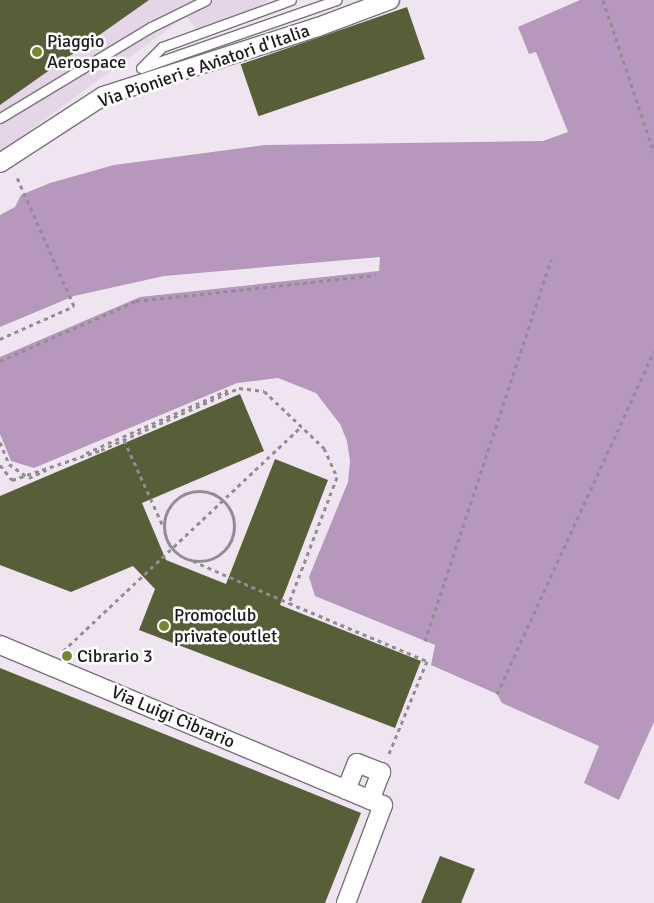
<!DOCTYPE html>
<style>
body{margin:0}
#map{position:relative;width:654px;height:903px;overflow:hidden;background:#eee5f0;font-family:Signika,sans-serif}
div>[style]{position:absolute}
.built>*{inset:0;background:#e4d5e7}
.water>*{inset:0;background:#b598bc}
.building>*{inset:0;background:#585f38;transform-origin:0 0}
.path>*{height:3px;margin-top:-1.5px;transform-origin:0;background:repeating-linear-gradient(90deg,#938c94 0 4px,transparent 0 8px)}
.path>.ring{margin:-1.5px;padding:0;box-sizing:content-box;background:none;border:3px solid #938c94;border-radius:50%}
.roads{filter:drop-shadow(1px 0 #79717b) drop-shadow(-1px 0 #79717b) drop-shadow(0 1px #79717b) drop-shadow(0 -1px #79717b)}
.service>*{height:9px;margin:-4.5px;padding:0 4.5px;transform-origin:4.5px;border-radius:4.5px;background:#fff}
.minor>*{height:18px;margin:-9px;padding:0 9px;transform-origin:9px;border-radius:9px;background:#fff}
.dots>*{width:14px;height:14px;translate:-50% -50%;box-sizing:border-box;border:2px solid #fff;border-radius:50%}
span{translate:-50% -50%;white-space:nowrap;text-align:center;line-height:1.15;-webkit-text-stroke:5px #fff;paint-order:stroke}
.poi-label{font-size:18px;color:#1c191d}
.left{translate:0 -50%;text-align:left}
.street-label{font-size:18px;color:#1c191d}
</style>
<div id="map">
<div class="built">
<div style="clip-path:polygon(0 0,269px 0,253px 10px,197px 30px,186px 16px,0 152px)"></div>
</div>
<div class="water">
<div style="clip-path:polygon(580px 0,654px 0,654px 722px,619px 800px,584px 783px,599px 746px,502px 703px,497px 694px,431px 665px,435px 645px,315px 596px,309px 577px,348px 482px,350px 461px,347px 441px,340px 424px,316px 393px,278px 378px,237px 383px,34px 468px,11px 461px,0 434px,0 357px,140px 297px,379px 271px,380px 257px,164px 276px,74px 296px,0 327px,0 215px,15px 207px,21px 195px,50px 183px,114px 165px,265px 145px,543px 141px,568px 132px,536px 52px,529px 54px,518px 27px)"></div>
</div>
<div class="building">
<div style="clip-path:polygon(0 0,149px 0,0 105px)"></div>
<div style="left:407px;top:7px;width:55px;height:176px;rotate:71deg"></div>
<div style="clip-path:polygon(240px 394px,264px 451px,142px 503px,166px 560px,226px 584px,275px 459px,328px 480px,280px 605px,421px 661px,395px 728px,139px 630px,155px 589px,133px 566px,71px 592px,0 565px,0 496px)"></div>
<div style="clip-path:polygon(0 668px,361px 813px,325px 903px,0 903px)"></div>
<div style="clip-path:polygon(440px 856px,475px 869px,461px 903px,421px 903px)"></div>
</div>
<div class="path">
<div style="left:603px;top:0;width:160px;rotate:71.5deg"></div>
<div style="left:0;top:339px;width:81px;rotate:-24deg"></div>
<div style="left:74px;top:306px;width:143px;rotate:-113.9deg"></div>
<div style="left:0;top:361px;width:149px;rotate:-23.8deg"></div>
<div style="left:136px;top:301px;width:241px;rotate:-6.2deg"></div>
<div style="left:124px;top:440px;width:94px;rotate:65.6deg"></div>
<div style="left:0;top:442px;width:24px;rotate:68deg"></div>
<div style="left:9px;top:464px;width:24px;rotate:35deg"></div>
<div style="left:29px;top:478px;width:19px;rotate:-25deg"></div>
<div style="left:86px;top:453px;width:155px;rotate:-23.9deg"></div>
<div style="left:0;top:465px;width:19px;rotate:51deg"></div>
<div style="left:12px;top:480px;width:94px;rotate:-18.6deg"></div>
<div style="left:101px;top:450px;width:151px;rotate:-24.2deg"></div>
<div style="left:239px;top:388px;width:25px;rotate:7deg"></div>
<div style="left:264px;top:391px;width:83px;rotate:43.5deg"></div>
<div style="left:324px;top:448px;width:32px;rotate:66deg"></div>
<div style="left:337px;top:477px;width:135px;rotate:110.9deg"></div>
<div style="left:289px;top:603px;width:150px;rotate:22.8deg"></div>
<div style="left:427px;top:661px;width:103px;rotate:112.3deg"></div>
<div class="ring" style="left:164px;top:491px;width:67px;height:67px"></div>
<div style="left:193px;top:561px;width:105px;rotate:23.6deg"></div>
<div style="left:425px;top:641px;width:402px;rotate:-71.7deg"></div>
<div style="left:63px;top:651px;width:327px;rotate:-43.3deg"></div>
<div style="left:497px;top:694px;width:377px;rotate:-65.4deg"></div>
</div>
<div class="roads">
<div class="service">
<div style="left:143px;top:66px;width:27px;rotate:-45deg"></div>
<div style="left:162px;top:47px;width:137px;rotate:-20deg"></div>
<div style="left:141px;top:68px;width:207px;rotate:-19.2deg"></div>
<div style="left:0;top:118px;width:176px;rotate:-31.1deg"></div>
<div style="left:151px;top:27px;width:61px;rotate:-26.1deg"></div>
</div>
<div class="minor">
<div style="left:0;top:163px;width:123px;rotate:-33deg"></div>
<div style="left:103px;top:96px;width:226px;rotate:-17.8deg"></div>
<div style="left:318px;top:27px;width:77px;rotate:-20.6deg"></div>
<div style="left:0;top:645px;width:415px;rotate:22.7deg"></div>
<div style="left:383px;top:805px;width:105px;rotate:110.7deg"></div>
<div style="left:346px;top:790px;width:29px;rotate:-68deg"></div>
<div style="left:357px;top:763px;width:26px;rotate:21deg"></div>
<div style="left:381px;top:772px;width:30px;rotate:111deg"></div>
</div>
</div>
<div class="dots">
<div style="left:37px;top:52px;background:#798532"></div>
<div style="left:164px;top:626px;background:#798532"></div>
<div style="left:67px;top:656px;background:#798532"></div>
</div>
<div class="poi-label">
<span class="left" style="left:47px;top:52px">Piaggio<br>Aerospace</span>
<span class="left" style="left:174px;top:626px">Promoclub<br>private outlet</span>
<span class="left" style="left:77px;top:656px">Cibrario 3</span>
</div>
<div class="street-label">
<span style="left:204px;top:66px;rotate:-19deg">Via Pionieri e Aviatori d'Italia</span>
<span style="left:173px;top:717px;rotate:23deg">Via Luigi Cibrario</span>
</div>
</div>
